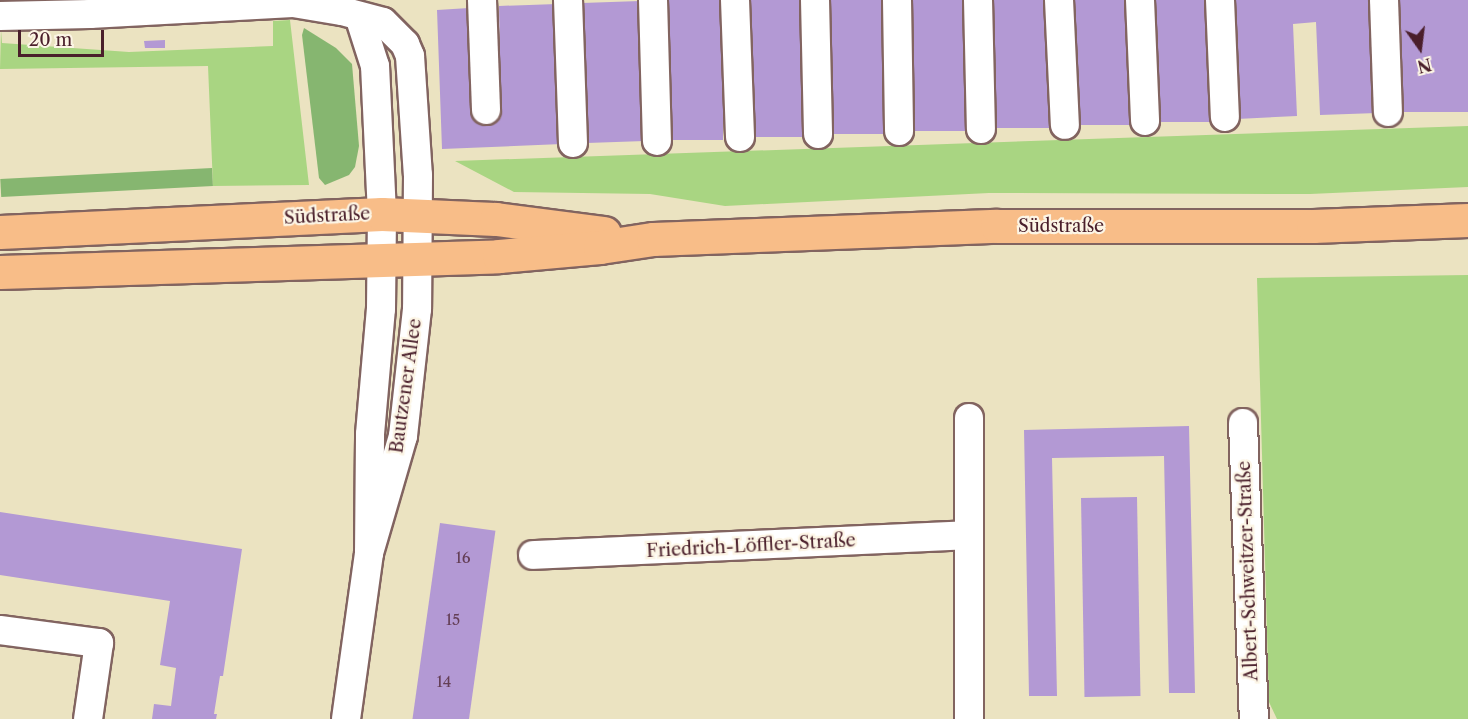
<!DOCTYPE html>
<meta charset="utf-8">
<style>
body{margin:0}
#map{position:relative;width:1468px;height:719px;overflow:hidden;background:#ebe3c1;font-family:"Libre Caslon Text",serif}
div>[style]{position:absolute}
.green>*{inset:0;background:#a9d582}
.forest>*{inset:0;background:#86b670;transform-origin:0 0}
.building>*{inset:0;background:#b399d4;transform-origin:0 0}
.roads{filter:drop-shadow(2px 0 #826460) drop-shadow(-2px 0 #826460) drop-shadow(0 2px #826460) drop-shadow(0 -2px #826460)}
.minor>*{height:28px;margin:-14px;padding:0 14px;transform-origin:14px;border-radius:14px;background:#fff}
.major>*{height:33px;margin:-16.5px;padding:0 16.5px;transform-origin:16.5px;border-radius:16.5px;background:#f8bd88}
span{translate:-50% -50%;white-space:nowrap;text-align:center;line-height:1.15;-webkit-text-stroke:4.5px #fcf5e5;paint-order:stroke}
.number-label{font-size:15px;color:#643e55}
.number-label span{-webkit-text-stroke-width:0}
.street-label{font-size:18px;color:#4a1f2b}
.north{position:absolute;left:1390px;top:18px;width:60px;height:60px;-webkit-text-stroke:4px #fcf5e5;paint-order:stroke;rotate:166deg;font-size:16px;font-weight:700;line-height:24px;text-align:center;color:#4a1f2b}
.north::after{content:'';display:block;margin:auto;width:21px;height:27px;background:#4a1f2b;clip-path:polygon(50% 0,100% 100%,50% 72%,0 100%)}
.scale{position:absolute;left:18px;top:30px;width:86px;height:27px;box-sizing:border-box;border:3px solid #4a1f2b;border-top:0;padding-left:8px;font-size:18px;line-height:21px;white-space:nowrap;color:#4a1f2b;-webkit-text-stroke:4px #fcf5e5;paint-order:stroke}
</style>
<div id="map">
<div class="green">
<div style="clip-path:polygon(290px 20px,309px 185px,213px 186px,208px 66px,0 69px,1px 30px,2px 43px,129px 52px,273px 46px,273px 21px)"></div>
<div style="clip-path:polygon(1468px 126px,1468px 187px,1310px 194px,989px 193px,725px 206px,650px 194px,514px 192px,455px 161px)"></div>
<div style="clip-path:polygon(1468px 275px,1468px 719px,1277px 719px,1269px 702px,1257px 278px)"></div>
</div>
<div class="forest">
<div style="clip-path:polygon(304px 28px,336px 48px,352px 64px,359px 146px,355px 167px,349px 175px,325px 185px,319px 178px,302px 35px)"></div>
<div style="left:212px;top:168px;width:18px;height:212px;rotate:87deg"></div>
</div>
<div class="building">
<div style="left:667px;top:0;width:56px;height:140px"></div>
<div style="left:748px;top:0;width:54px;height:137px"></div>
<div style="left:828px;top:0;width:56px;height:134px"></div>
<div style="left:910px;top:0;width:55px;height:131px"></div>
<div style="left:990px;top:0;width:59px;height:128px"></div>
<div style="left:1074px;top:0;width:57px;height:125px"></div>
<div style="left:1153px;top:0;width:58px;height:122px"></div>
<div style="clip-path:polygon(1233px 0,1373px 0,1377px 113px,1320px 115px,1316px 22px,1293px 24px,1297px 116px,1237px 119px)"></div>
<div style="left:1397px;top:0;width:71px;height:112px"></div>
<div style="left:640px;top:1px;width:140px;height:58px;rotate:88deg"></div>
<div style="clip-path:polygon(557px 4px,562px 144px,442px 149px,437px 10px,469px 8px,473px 119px,501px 118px,499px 6px)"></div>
<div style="clip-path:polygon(165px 40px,165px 48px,145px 48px,144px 41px)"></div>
<div style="clip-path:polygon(1189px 426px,1195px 693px,1169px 693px,1164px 456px,1052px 458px,1057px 696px,1029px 696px,1024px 430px)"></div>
<div style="left:1137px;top:497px;width:199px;height:56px;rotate:89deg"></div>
<div style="clip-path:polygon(0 512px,242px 549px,223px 676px,220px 676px,214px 714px,217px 714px,216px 719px,152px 719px,154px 704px,171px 706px,176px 668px,160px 665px,170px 601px,0 575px)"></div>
<div style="left:440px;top:523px;width:56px;height:198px;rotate:8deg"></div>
</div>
<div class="roads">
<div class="minor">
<div style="left:482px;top:0;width:110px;rotate:87.9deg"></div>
<div style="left:568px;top:0;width:143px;rotate:88deg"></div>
<div style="left:653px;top:0;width:141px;rotate:88.4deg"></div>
<div style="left:735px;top:0;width:137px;rotate:87.9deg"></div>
<div style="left:815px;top:0;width:134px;rotate:88.7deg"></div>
<div style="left:897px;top:0;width:131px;rotate:89.1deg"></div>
<div style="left:978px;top:0;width:129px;rotate:88.7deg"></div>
<div style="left:1059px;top:0;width:125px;rotate:87.3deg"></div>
<div style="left:1140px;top:0;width:121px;rotate:87.6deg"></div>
<div style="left:1220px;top:0;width:117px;rotate:87.6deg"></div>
<div style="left:1384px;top:0;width:112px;rotate:88deg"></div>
<div style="left:0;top:16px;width:90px;rotate:-1.3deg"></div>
<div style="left:90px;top:14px;width:203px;rotate:-3.1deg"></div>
<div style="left:293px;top:3px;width:50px;rotate:9.3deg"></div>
<div style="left:342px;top:11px;width:42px;rotate:15deg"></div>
<div style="left:383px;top:22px;width:31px;rotate:45deg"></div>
<div style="left:405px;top:44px;width:13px;rotate:67deg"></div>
<div style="left:410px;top:56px;width:119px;rotate:86.2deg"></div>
<div style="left:418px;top:175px;width:134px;rotate:90.4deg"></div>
<div style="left:417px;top:309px;width:128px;rotate:96.3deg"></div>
<div style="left:403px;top:436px;width:122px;rotate:106.2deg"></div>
<div style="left:1243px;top:423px;width:296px;rotate:87.9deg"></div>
<div style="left:533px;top:555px;width:436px;rotate:-2.6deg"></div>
<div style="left:0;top:630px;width:100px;rotate:7.5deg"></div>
<div style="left:99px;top:643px;width:77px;rotate:98.2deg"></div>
<div style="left:346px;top:719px;width:168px;rotate:-82.1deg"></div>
<div style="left:369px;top:553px;width:119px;rotate:-89.5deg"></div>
<div style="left:370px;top:434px;width:125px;rotate:-85deg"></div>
<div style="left:381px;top:309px;width:95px;rotate:-89.4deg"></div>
<div style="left:382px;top:214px;width:148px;rotate:-92.7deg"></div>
<div style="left:375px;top:66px;width:52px;rotate:-107.7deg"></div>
<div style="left:969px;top:719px;width:301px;rotate:-90deg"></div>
</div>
<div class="major">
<div style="left:0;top:232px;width:382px;rotate:-2.7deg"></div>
<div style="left:382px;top:214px;width:114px;rotate:2.5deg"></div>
<div style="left:496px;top:219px;width:109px;rotate:7.4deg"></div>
<div style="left:0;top:272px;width:499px;rotate:-1.8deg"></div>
<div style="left:499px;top:256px;width:101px;rotate:-5.1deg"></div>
<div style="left:600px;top:247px;width:54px;rotate:-8.6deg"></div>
<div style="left:653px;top:239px;width:344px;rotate:-2.2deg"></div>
<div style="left:997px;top:226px;width:316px"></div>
<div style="left:1313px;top:226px;width:155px;rotate:-2.2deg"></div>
</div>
</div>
<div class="number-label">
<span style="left:463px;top:558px">16</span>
<span style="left:453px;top:620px">15</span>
<span style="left:444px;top:682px">14</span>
</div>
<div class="street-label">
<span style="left:327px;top:216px;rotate:-3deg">Südstraße</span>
<span style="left:1061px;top:226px">Südstraße</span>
<span style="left:406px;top:386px;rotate:-82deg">Bautzener Allee</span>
<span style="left:751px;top:546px;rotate:-3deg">Friedrich-Löffler-Straße</span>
<span style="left:1248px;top:571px;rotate:-92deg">Albert-Schweitzer-Straße</span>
</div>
<div class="north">N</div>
<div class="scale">20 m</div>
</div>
